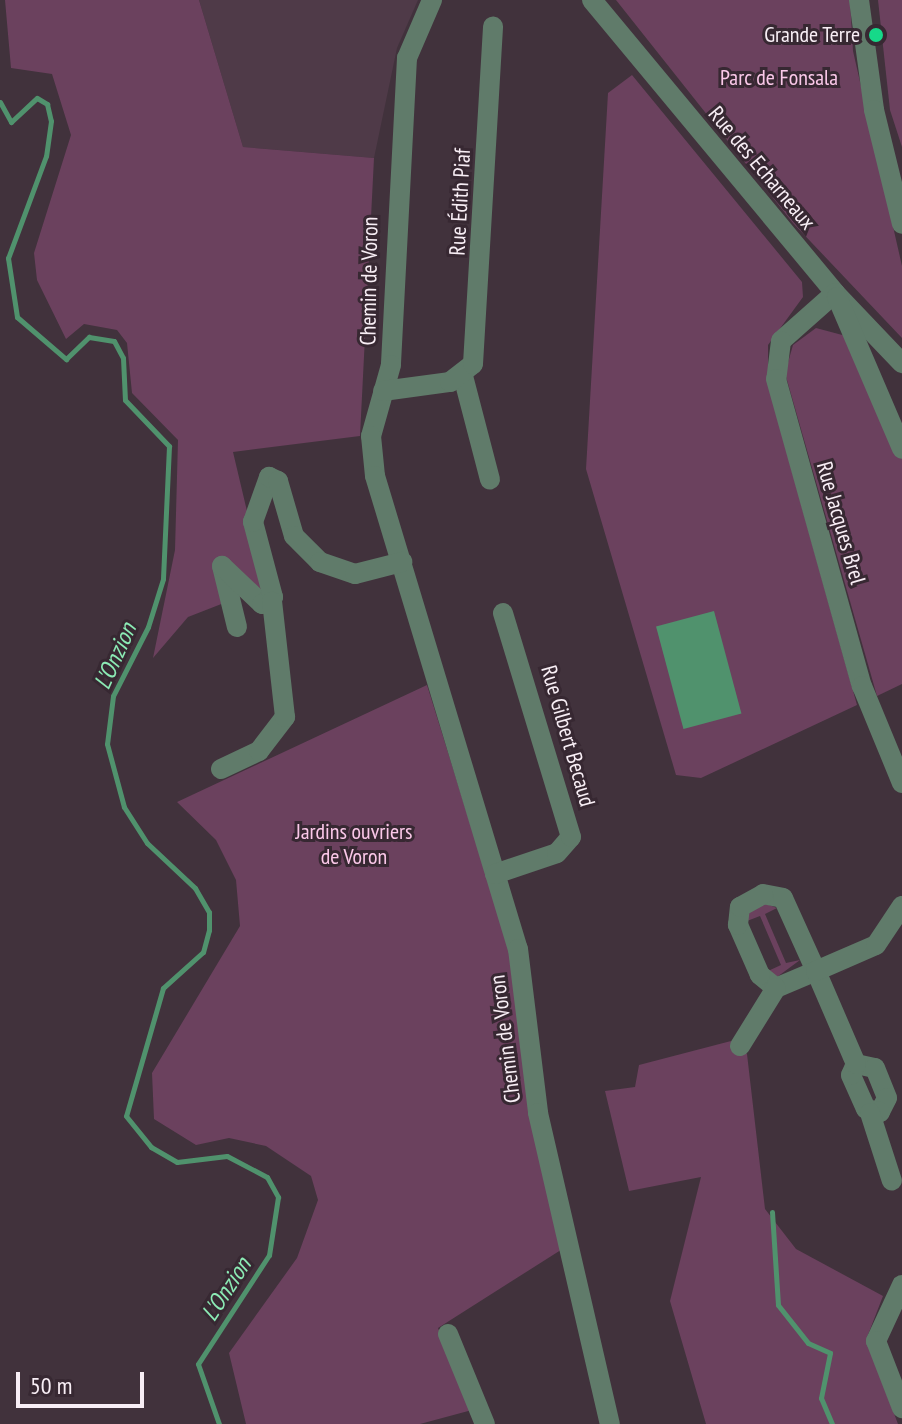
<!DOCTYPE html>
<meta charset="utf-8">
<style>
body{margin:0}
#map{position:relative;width:902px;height:1424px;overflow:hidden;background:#41323c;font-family:"PT Sans Narrow",sans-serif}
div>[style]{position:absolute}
.built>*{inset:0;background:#4f3a48}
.green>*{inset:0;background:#6b415e}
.water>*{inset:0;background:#50926d;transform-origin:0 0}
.stream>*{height:5px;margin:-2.5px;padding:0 2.5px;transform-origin:2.5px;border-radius:2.5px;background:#50926d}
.minor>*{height:20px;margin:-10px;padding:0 10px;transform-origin:10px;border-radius:10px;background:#607b6a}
.dots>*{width:22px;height:22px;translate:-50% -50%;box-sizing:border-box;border:4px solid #372832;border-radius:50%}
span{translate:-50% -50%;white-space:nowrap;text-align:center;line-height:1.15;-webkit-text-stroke:6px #372832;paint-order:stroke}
.poi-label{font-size:22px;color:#f8eef5}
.right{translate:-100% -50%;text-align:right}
.park-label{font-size:22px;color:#fbc8e9}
.street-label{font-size:22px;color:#f8eef5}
.water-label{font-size:24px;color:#8cebb5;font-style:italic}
.scale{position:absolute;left:16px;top:1372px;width:128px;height:36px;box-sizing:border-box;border:4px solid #f8eef5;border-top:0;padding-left:10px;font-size:24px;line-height:28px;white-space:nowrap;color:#f8eef5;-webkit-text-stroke:6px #372832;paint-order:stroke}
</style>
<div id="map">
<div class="built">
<div style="clip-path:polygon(199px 0,418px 0,397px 48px,374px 158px,243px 147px)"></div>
</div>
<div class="green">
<div style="clip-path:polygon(5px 0,199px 0,243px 147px,374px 158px,360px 436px,233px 452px,265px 587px,188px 617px,153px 658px,175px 550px,178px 440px,132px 393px,127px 343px,117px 330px,84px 324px,66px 339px,37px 280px,34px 253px,71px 135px,52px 74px,11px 68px)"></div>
<div style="clip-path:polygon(616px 0,850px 0,853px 51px,902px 266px,902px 338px,793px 223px)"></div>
<div style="clip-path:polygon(878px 0,902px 0,902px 147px,890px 110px)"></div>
<div style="clip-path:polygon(632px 75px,802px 282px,803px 297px,768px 345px,768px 385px,857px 705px,701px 778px,676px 775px,586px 469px,608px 93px)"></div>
<div style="clip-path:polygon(816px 328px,846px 336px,902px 454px,902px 684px,877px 696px,785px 373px,793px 345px)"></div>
<div style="clip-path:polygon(427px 685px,512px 958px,564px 1248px,438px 1328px,472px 1410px,420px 1424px,246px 1424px,229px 1353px,297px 1258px,318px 1200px,311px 1176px,266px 1146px,229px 1138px,196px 1145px,154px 1119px,152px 1073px,240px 926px,236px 880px,216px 840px,177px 802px)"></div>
<div style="clip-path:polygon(764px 903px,777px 908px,765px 914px,786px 963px,800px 960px,777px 977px,768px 971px,781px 965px,760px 916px,747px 921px,747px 913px)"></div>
<div style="clip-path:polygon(731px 1041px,747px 1054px,765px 1209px,796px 1249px,883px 1296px,866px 1340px,898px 1424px,706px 1424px,670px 1301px,701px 1177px,629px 1191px,605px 1091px,635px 1087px,639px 1065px)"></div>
</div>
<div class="water">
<div style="left:714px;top:611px;width:106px;height:60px;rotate:75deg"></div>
</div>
<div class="stream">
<div style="left:0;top:102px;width:23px;rotate:61deg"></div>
<div style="left:11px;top:122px;width:35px;rotate:-43deg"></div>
<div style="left:37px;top:98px;width:12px;rotate:31deg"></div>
<div style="left:47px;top:104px;width:17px;rotate:77deg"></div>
<div style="left:51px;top:121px;width:35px;rotate:98deg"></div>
<div style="left:46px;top:156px;width:109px;rotate:110.4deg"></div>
<div style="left:8px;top:258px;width:60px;rotate:81.3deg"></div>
<div style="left:17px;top:317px;width:65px;rotate:40.6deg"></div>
<div style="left:66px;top:359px;width:32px;rotate:-44deg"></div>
<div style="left:89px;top:337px;width:25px;rotate:9deg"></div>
<div style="left:114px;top:341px;width:19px;rotate:62deg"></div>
<div style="left:123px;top:358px;width:42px;rotate:87.3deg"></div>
<div style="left:125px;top:400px;width:64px;rotate:46.3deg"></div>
<div style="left:169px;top:446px;width:133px;rotate:92.6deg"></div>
<div style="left:163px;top:579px;width:50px;rotate:107.4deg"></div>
<div style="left:148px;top:627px;width:77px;rotate:116.9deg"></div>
<div style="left:113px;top:696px;width:48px;rotate:97.1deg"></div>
<div style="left:107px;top:744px;width:65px;rotate:74.9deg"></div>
<div style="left:124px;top:807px;width:43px;rotate:57.4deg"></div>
<div style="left:147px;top:843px;width:66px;rotate:43.2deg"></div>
<div style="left:195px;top:888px;width:28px;rotate:60deg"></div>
<div style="left:209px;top:912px;width:18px;rotate:90deg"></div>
<div style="left:209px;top:930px;width:23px;rotate:105deg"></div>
<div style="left:203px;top:952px;width:54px;rotate:138deg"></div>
<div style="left:163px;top:988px;width:133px;rotate:106.1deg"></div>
<div style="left:126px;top:1116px;width:40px;rotate:51deg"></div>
<div style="left:151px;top:1147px;width:30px;rotate:30deg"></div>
<div style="left:177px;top:1162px;width:50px;rotate:-6.8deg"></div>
<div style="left:227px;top:1156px;width:45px;rotate:27.7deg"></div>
<div style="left:267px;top:1177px;width:23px;rotate:61deg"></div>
<div style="left:278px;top:1197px;width:59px;rotate:98.8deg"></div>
<div style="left:269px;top:1255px;width:130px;rotate:123.1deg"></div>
<div style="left:198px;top:1364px;width:64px;rotate:70.7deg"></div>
<div style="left:772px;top:1212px;width:93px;rotate:86.3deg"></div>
<div style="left:778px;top:1305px;width:48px;rotate:51.7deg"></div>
<div style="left:808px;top:1343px;width:24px;rotate:24deg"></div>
<div style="left:830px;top:1353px;width:46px;rotate:101.3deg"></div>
<div style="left:821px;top:1398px;width:28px;rotate:67deg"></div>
</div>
<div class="minor">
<div style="left:432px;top:0;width:63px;rotate:113.3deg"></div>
<div style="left:407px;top:58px;width:307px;rotate:93deg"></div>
<div style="left:391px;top:365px;width:74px;rotate:105.7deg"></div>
<div style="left:371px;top:436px;width:40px;rotate:84.3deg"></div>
<div style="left:375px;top:476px;width:494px;rotate:73.2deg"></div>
<div style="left:518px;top:949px;width:165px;rotate:83deg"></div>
<div style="left:538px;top:1113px;width:319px;rotate:77deg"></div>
<div style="left:592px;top:0;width:381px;rotate:50.3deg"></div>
<div style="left:835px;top:293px;width:97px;rotate:46.3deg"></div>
<div style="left:859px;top:0;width:111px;rotate:82.2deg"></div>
<div style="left:874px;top:110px;width:117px;rotate:76.2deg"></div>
<div style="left:835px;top:293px;width:72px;rotate:138.4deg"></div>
<div style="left:781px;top:341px;width:38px;rotate:97deg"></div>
<div style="left:776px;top:379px;width:319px;rotate:74.4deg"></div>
<div style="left:862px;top:686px;width:105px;rotate:67.6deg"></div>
<div style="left:837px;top:297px;width:165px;rotate:66.8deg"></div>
<div style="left:463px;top:376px;width:107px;rotate:75.4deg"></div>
<div style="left:383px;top:391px;width:68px;rotate:-7.7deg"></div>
<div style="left:450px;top:382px;width:29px;rotate:-38deg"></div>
<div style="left:473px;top:364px;width:338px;rotate:-86.6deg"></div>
<div style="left:237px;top:627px;width:63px;rotate:-103.8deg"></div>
<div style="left:222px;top:566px;width:55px;rotate:43.5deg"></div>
<div style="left:262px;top:604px;width:13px;rotate:-32deg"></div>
<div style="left:273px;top:597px;width:78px;rotate:-104.9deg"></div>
<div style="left:253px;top:522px;width:48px;rotate:-70.4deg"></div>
<div style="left:269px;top:477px;width:10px;rotate:24deg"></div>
<div style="left:278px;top:481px;width:57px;rotate:73.8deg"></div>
<div style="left:294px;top:536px;width:37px;rotate:45deg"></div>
<div style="left:320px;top:562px;width:37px;rotate:19deg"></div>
<div style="left:355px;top:574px;width:49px;rotate:-14.3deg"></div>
<div style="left:221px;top:769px;width:42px;rotate:-25.3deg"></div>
<div style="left:259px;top:751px;width:43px;rotate:-52.6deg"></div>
<div style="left:285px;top:717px;width:116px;rotate:-96.4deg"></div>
<div style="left:495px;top:874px;width:65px;rotate:-18.7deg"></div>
<div style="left:557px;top:853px;width:21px;rotate:-49deg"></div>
<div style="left:571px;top:837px;width:234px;rotate:-106.9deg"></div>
<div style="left:763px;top:894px;width:20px;rotate:11deg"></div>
<div style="left:783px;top:898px;width:80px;rotate:65.7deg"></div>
<div style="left:816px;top:971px;width:43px;rotate:157deg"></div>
<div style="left:776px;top:988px;width:21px;rotate:-141deg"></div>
<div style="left:760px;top:975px;width:55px;rotate:-113.7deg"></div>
<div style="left:738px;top:925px;width:18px;rotate:-84deg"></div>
<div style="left:740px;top:907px;width:26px;rotate:-29deg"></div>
<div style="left:740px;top:1046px;width:68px;rotate:-58.2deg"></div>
<div style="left:856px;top:1064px;width:19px;rotate:12deg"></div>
<div style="left:875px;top:1068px;width:32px;rotate:68deg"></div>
<div style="left:887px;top:1098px;width:16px;rotate:117deg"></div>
<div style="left:880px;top:1112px;width:14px;rotate:-168deg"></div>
<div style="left:866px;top:1109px;width:37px;rotate:-114deg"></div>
<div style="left:851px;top:1075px;width:12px;rotate:-66deg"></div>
<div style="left:856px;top:1064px;width:101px;rotate:-113.3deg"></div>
<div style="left:816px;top:971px;width:65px;rotate:-23.4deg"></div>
<div style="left:876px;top:945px;width:47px;rotate:-56.3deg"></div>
<div style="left:870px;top:1113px;width:71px;rotate:72.1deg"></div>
<div style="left:902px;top:1285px;width:62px;rotate:114.9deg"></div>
<div style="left:876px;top:1341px;width:72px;rotate:68.8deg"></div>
<div style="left:448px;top:1334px;width:97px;rotate:67.7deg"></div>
</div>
<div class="dots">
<div style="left:876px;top:35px;background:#16d989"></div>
</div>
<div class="poi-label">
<span class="right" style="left:860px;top:35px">Grande Terre</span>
</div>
<div class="park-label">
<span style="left:779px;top:78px">Parc de Fonsala</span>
<span style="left:354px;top:844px">Jardins ouvriers<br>de Voron</span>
</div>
<div class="street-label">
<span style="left:762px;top:168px;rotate:50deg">Rue des Echarneaux</span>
<span style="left:460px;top:202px;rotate:-87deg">Rue Édith Piaf</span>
<span style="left:369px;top:281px;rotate:-89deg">Chemin de Voron</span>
<span style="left:841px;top:523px;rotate:74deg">Rue Jacques Brel</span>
<span style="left:568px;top:736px;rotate:74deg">Rue Gilbert Becaud</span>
<span style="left:505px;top:1039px;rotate:-97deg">Chemin de Voron</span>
</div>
<div class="water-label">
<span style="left:115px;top:656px;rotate:-66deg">L'Onzion</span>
<span style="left:226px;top:1289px;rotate:-57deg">L'Onzion</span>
</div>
<div class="scale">50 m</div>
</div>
